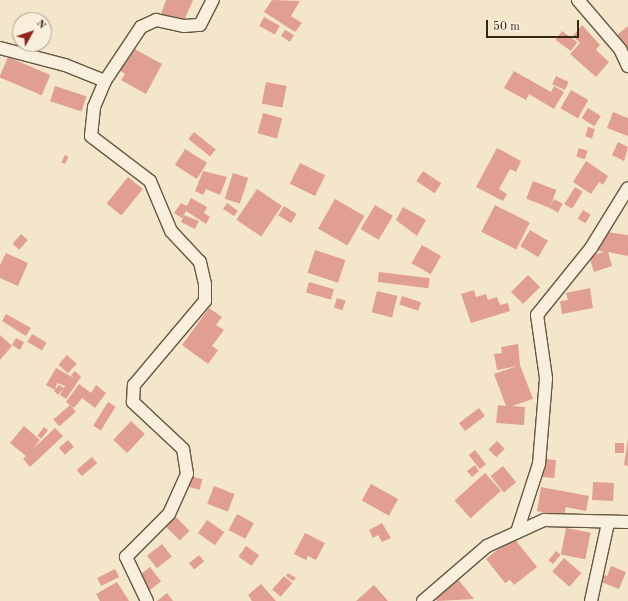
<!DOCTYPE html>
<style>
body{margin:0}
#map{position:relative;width:628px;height:601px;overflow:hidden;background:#f4e6cb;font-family:"Old Standard TT",serif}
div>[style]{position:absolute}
.building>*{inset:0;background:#e09f91;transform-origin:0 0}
.roads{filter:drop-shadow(1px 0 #655742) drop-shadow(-1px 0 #655742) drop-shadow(0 1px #655742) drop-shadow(0 -1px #655742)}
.minor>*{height:12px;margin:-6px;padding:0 6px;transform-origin:6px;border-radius:6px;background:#f8efdd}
span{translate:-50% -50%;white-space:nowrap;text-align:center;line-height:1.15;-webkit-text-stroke:3px #f8efdd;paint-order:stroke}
.north{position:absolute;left:12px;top:12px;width:40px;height:40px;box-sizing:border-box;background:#f8efdd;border:1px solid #aa9f8d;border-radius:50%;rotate:50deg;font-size:11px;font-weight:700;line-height:16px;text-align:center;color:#352714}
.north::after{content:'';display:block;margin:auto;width:14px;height:18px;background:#8f2418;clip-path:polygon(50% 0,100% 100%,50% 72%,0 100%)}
.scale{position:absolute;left:486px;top:20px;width:93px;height:18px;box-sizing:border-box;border:2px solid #352714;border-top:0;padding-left:5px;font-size:12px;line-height:14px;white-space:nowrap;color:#352714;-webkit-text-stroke:3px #f8efdd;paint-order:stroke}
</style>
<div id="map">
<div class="building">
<div style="clip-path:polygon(166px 0,193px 0,183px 23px,161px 14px)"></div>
<div style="clip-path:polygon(272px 0,300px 1px,291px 16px,302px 23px,295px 32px,264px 12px)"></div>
<div style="left:264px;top:17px;width:18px;height:10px;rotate:29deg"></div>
<div style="clip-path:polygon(582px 25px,600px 45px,596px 50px,609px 62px,596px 77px,570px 54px,580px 43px,573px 36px)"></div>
<div style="clip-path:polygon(628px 26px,628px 57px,612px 39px)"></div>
<div style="clip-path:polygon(285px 30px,294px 35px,290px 42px,281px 36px)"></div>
<div style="left:562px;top:31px;width:19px;height:11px;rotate:36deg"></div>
<div style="clip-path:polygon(131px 47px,162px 64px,146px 94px,121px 80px,125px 74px,119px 70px)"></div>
<div style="left:8px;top:57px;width:46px;height:22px;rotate:23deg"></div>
<div style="clip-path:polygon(514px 71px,551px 92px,554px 86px,564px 92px,554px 109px,529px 94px,526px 100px,504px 88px)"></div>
<div style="left:556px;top:76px;width:14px;height:9px;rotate:25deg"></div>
<div style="left:266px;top:82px;width:21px;height:22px;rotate:11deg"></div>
<div style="left:55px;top:86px;width:33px;height:16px;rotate:18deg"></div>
<div style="left:571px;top:90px;width:20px;height:21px;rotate:30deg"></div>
<div style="left:588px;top:108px;width:15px;height:12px;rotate:32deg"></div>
<div style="clip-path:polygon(613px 112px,628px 118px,628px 136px,607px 128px)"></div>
<div style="left:263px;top:113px;width:20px;height:21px;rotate:15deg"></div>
<div style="left:588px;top:127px;width:7px;height:10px;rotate:16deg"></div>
<div style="left:194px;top:132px;width:28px;height:9px;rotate:39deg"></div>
<div style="clip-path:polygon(618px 142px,628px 147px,624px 161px,612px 155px)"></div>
<div style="clip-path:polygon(497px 148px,521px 161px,516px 172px,510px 169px,499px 189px,507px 194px,503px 201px,476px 187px)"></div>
<div style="left:579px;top:148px;width:9px;height:9px;rotate:18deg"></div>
<div style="left:185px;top:149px;width:26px;height:19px;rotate:32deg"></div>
<div style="left:65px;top:155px;width:4px;height:8px;rotate:27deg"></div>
<div style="clip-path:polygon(586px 161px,608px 176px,603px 185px,599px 182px,591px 194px,573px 182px)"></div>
<div style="left:300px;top:163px;width:28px;height:23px;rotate:26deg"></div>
<div style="clip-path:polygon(203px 171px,227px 177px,220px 195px,206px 189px,203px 195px,195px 191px)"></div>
<div style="left:423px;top:171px;width:22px;height:12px;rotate:34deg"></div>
<div style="left:233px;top:173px;width:16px;height:27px;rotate:18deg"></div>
<div style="left:128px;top:177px;width:19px;height:34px;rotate:39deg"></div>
<div style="left:533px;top:181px;width:25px;height:19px;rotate:21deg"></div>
<div style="left:575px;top:187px;width:9px;height:20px;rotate:32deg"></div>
<div style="left:257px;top:189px;width:30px;height:37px;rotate:34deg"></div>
<div style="clip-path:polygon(191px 198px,207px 207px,204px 213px,210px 217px,206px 224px,186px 211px,182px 218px,174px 213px,181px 203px,187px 206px)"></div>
<div style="left:335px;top:199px;width:34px;height:34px;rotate:30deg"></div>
<div style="left:554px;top:199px;width:10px;height:10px;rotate:29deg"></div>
<div style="clip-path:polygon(227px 203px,238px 211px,234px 216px,223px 209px)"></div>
<div style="left:375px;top:205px;width:21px;height:28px;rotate:31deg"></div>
<div style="left:495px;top:205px;width:39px;height:30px;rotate:27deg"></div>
<div style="left:284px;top:206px;width:15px;height:11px;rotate:32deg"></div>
<div style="clip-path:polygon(403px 207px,426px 220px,417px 236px,396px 220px)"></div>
<div style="left:583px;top:210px;width:9px;height:10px;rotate:32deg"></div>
<div style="clip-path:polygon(184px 215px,199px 221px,195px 229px,181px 222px)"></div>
<div style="left:530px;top:230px;width:21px;height:19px;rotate:31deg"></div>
<div style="clip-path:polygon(600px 231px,628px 235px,628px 256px,608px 252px,612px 266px,594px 272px,589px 256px,604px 252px,590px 249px)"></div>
<div style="left:21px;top:234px;width:9px;height:13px;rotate:41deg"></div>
<div style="left:422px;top:245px;width:22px;height:21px;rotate:30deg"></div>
<div style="left:315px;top:250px;width:32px;height:24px;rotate:18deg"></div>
<div style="clip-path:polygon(6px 253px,28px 263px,18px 286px,0 278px,0 265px)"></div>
<div style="left:379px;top:272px;width:51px;height:10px;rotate:7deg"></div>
<div style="left:528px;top:275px;width:17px;height:24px;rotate:45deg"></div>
<div style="left:309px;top:282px;width:26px;height:11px;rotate:16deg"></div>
<div style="clip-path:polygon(590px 288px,593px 308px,562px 314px,560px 301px,568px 300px,566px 293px)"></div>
<div style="clip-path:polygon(474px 290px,476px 297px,486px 294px,488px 300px,497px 297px,500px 305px,508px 303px,510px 311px,471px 323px,461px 294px)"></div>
<div style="left:377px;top:291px;width:21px;height:22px;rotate:14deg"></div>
<div style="left:402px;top:296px;width:20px;height:9px;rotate:18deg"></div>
<div style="left:337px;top:298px;width:9px;height:10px;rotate:18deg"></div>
<div style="clip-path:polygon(209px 308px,222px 317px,216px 325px,224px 330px,212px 346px,218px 350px,208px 364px,182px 345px)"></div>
<div style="clip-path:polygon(6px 314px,31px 328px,26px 336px,2px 321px)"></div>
<div style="left:32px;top:334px;width:17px;height:9px;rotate:31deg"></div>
<div style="clip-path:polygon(0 335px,12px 346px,0 360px)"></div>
<div style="clip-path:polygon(16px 338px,24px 342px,20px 350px,12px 345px)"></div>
<div style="clip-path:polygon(518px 344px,520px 365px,533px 399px,512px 406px,525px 407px,524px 425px,496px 423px,498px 405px,506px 406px,494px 374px,517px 366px,497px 370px,494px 354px,502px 353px,501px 347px)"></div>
<div style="left:67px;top:355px;width:13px;height:13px;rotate:42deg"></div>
<div style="clip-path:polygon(56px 368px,74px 378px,71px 375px,75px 371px,81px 377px,66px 399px,60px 395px,65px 386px,57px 383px,55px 390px,46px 385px)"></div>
<div style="clip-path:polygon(79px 384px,91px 393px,96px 385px,106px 393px,95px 408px,82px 398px,74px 408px,66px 402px)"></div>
<div style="clip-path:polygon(59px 385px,64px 388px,58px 395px,54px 391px)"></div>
<div style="left:108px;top:402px;width:9px;height:28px;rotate:32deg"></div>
<div style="left:70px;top:405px;width:9px;height:22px;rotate:49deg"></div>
<div style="left:479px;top:408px;width:10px;height:25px;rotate:53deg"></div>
<div style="left:131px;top:421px;width:19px;height:26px;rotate:43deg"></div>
<div style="clip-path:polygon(24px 426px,40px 440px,33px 449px,55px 428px,63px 436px,30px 467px,23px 459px,26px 456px,10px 443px)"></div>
<div style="left:44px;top:427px;width:5px;height:11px;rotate:37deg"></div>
<div style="clip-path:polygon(628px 438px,628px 466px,624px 465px)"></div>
<div style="left:68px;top:440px;width:9px;height:12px;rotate:49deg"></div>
<div style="left:497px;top:441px;width:11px;height:12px;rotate:45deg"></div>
<div style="left:615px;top:443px;width:9px;height:10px"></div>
<div style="left:475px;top:450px;width:18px;height:8px;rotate:52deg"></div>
<div style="left:92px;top:457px;width:8px;height:20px;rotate:50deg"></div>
<div style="left:544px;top:459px;width:12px;height:18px;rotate:5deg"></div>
<div style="clip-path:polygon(475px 465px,479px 471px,472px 477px,467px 471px)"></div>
<div style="left:503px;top:466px;width:21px;height:16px;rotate:51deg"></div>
<div style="left:485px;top:473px;width:24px;height:41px;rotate:48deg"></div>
<div style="left:187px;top:475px;width:16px;height:11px;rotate:15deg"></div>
<div style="left:593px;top:482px;width:21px;height:18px;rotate:3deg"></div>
<div style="left:371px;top:484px;width:31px;height:19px;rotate:29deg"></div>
<div style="left:214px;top:486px;width:22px;height:19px;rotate:21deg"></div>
<div style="clip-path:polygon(541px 487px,589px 496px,586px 511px,566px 507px,564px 516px,537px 511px)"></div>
<div style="left:172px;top:513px;width:25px;height:14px;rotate:45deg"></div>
<div style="left:237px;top:514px;width:19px;height:18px;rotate:28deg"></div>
<div style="left:207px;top:520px;width:21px;height:16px;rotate:35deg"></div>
<div style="clip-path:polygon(382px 523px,391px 538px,382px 542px,378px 535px,373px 538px,369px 530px)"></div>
<div style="left:566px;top:528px;width:25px;height:27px;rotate:11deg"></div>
<div style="clip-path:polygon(305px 533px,325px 543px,316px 560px,308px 556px,306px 560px,294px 554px)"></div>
<div style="clip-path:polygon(513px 537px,537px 567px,514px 585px,510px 580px,505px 583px,486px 559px)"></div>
<div style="left:162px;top:544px;width:16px;height:19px;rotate:52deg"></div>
<div style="left:246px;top:546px;width:16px;height:13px;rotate:35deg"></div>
<div style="left:556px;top:551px;width:6px;height:12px;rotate:39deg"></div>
<div style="left:199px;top:555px;width:8px;height:13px;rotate:50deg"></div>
<div style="left:564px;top:558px;width:23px;height:18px;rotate:41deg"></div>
<div style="clip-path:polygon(611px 566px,626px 572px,619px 589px,596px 580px,598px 573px,607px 576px)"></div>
<div style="left:150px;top:567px;width:18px;height:19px;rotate:52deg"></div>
<div style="left:115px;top:569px;width:9px;height:20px;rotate:63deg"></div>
<div style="clip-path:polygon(288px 573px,296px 578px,293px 581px,286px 576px)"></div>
<div style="left:284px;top:576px;width:11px;height:18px;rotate:41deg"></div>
<div style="clip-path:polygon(457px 578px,474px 599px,437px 601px,434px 596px)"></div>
<div style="clip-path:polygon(117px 582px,129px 601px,100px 601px,96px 594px)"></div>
<div style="clip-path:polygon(261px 584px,276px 601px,252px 601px,248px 595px)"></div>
<div style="clip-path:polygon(374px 585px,388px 601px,356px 601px)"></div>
<div style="clip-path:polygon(167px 593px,173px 601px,157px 601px)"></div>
</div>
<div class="roads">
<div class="minor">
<div style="left:578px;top:0;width:65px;rotate:49.4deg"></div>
<div style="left:620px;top:49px;width:19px;rotate:65deg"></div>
<div style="left:0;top:48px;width:67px;rotate:14.7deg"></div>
<div style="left:65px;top:65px;width:43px;rotate:21.8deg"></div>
<div style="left:517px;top:532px;width:71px;rotate:-72.1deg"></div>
<div style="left:539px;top:464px;width:86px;rotate:-85.3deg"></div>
<div style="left:546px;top:378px;width:64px;rotate:-98.1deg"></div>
<div style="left:537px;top:315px;width:86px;rotate:-51.1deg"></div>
<div style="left:591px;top:248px;width:70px;rotate:-58.3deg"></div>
<div style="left:147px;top:601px;width:49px;rotate:-115.5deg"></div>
<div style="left:126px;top:557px;width:61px;rotate:-45deg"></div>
<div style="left:169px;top:514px;width:44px;rotate:-65.8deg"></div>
<div style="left:187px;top:474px;width:25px;rotate:-99deg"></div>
<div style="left:183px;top:449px;width:69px;rotate:-136.8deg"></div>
<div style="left:133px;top:402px;width:17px;rotate:-87deg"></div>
<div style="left:134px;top:385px;width:110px;rotate:-49.8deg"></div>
<div style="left:205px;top:301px;width:17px;rotate:-90deg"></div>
<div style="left:205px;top:284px;width:23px;rotate:-103deg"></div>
<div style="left:200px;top:262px;width:42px;rotate:-133.1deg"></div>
<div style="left:171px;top:231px;width:54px;rotate:-112.8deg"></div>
<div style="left:150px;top:181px;width:74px;rotate:-142.7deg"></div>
<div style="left:91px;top:136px;width:29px;rotate:-84deg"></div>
<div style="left:94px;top:107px;width:28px;rotate:-67deg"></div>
<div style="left:105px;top:81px;width:65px;rotate:-56.3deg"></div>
<div style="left:141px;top:27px;width:17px;rotate:-25deg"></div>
<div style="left:156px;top:20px;width:29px;rotate:12deg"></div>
<div style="left:184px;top:26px;width:16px;rotate:-4deg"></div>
<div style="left:200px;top:25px;width:28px;rotate:-63deg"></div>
<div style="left:423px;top:601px;width:84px;rotate:-40.7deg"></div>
<div style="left:487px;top:546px;width:63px;rotate:-24.5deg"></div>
<div style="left:544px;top:520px;width:84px;rotate:1.4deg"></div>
<div style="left:591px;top:601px;width:80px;rotate:-77.7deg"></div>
</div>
</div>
<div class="north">N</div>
<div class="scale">50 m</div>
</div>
